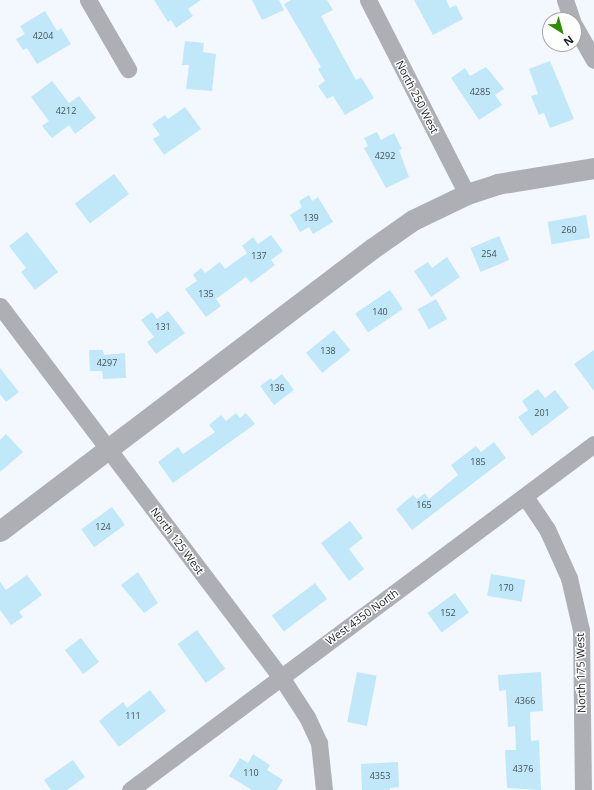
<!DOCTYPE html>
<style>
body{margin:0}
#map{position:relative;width:594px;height:790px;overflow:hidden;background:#f2f8fe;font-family:"Open Sans",sans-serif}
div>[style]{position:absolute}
.building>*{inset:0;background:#c0e8f9;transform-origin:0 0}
.minor>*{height:17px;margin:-8.5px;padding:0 8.5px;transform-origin:8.5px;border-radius:8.5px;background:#adafb5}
.tertiary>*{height:21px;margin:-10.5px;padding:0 10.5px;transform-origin:10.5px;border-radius:10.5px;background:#adafb5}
span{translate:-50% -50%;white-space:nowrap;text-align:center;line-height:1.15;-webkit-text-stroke:3px #fff;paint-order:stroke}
.number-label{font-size:9px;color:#445158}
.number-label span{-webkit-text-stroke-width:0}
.street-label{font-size:11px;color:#1b1f22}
.north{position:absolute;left:542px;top:12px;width:40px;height:40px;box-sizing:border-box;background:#fff;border:1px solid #a4a5a7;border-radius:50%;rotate:143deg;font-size:11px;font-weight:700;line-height:16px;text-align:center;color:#1b1f22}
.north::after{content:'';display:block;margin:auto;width:14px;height:18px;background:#2e8d00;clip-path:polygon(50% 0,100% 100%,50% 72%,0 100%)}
</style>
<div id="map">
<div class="building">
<div style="clip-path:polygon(154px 0,201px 0,188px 9px,193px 16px,176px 28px,171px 20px,168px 22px)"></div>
<div style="clip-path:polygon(252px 0,279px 0,284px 10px,262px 20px)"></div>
<div style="clip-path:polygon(291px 0,327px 0,333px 10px,321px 16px,356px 80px,361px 77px,374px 98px,345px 115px,333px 96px,327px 99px,318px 86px,325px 81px,318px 69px,321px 67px,284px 4px)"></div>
<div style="clip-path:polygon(414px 0,446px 0,450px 8px,456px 5px,463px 19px,433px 35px)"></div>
<div style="clip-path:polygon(45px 11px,57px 31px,61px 28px,71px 44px,37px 64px,27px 48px,23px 50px,16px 39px,25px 34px,20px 26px)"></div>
<div style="clip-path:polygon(185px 41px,204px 43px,203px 52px,216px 54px,212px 91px,186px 89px,189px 65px,182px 65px)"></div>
<div style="clip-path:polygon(550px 61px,574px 119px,550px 128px,544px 113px,539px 115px,531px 96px,538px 94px,529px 69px)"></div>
<div style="clip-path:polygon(486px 67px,504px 89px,495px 95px,502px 105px,479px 120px,451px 78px,465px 68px,470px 76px)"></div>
<div style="clip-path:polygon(52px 81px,69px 103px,79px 96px,96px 118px,75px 134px,69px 125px,52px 138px,42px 126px,49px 121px,31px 97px)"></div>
<div style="clip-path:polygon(185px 107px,201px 129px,164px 155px,153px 139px,160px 135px,152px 124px,165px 115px,168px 119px)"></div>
<div style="clip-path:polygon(377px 132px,381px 140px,394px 133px,402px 149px,399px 150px,409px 177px,386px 188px,364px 148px,368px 146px,364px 138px)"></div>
<div style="left:114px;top:174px;width:25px;height:49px;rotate:53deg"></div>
<div style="clip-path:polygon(309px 195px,312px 201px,318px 197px,333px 222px,313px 234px,309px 227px,300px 232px,290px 215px,302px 207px,299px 201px)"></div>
<div style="left:586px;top:215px;width:23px;height:39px;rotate:80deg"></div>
<div style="clip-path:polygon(27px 232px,58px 272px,35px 290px,21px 272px,26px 268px,9px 246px)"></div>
<div style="clip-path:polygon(271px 235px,283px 251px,271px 260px,275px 265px,251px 283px,246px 277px,216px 299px,221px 306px,206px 317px,185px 289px,197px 281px,193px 275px,201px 268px,205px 273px,220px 262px,225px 269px,247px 253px,242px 246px,253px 237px,258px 244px)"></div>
<div style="left:499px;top:236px;width:26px;height:31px;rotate:67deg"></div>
<div style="clip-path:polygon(447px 257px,460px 277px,431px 297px,414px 271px,428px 262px,432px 268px)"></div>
<div style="left:390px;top:290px;width:23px;height:42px;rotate:56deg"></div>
<div style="left:436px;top:299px;width:23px;height:21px;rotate:61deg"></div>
<div style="clip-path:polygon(168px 311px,185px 333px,156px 354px,147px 342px,154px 337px,141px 320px,152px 312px,157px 319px)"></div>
<div style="left:334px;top:330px;width:26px;height:36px;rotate:51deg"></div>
<div style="clip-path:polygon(89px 350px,103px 350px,104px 355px,125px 353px,126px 378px,103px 379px,102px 371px,90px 371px)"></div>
<div style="clip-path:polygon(594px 350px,594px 391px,574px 364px)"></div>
<div style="clip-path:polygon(0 368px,19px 392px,6px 402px,0 394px)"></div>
<div style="clip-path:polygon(282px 374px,294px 390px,274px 405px,260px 386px,271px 378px,273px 381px)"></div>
<div style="clip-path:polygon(538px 389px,545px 398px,555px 390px,569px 408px,532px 436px,518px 417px,528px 410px,522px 401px)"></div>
<div style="clip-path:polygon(236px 413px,240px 418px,246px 413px,255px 424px,173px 483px,158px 462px,178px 447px,183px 454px,215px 432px,209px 425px,221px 415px,226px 421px)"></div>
<div style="clip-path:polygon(6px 434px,23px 452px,0 472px,0 440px)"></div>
<div style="clip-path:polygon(494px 442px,506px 458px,412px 530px,396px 509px,413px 495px,417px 499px,425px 493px,429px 499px,458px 475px,451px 465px,476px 446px,481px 452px)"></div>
<div style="left:112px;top:507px;width:22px;height:38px;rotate:54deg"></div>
<div style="clip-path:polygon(350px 521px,363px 538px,349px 549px,364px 569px,349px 581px,321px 543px)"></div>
<div style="clip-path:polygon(138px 572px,158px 603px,144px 613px,121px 585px)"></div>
<div style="left:491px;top:574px;width:35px;height:22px;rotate:10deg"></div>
<div style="clip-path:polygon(27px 575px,42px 595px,19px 612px,23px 617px,11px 625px,0 610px,0 582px,6px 590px)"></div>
<div style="left:315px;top:583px;width:20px;height:54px;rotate:53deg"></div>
<div style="left:455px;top:593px;width:24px;height:34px;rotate:54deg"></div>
<div style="left:197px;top:630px;width:48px;height:24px;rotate:54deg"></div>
<div style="left:81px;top:638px;width:30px;height:20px;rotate:53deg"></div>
<div style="left:357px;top:672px;width:20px;height:51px;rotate:11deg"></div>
<div style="clip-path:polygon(541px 672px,543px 711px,530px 712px,531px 741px,539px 740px,541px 790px,507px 788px,505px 750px,516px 750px,515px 726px,508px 727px,506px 690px,499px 691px,498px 675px)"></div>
<div style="clip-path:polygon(150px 690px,166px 711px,119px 747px,99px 721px,123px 702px,127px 708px)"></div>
<div style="clip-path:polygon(253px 754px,270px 765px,267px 770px,283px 780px,277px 790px,252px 790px,229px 776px,240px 758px,248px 763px)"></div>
<div style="clip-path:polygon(73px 760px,85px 777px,67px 790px,51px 790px,44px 780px)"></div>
<div style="clip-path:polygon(398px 762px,399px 787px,390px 788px,390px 790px,362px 790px,361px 764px)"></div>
</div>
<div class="minor">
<div style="left:88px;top:0;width:80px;rotate:59.9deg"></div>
<div style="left:368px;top:0;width:218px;rotate:63deg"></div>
<div style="left:565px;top:0;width:21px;rotate:71deg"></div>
<div style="left:574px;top:25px;width:40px;rotate:60.3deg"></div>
<div style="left:0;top:306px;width:465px;rotate:52.9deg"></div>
<div style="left:281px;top:677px;width:48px;rotate:57deg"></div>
<div style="left:307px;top:717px;width:29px;rotate:65deg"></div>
<div style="left:319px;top:743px;width:47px;rotate:83.9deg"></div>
<div style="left:526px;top:498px;width:37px;rotate:56deg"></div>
<div style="left:547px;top:529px;width:54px;rotate:65.8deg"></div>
<div style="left:569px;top:578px;width:53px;rotate:77deg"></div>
<div style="left:581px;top:630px;width:160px;rotate:89.3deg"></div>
<div style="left:130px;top:790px;width:579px;rotate:-36.71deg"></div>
</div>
<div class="tertiary">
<div style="left:0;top:531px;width:468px;rotate:-37.2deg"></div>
<div style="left:373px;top:248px;width:49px;rotate:-35deg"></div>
<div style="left:413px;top:220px;width:60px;rotate:-25.7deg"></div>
<div style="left:467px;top:194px;width:32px;rotate:-18deg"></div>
<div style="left:497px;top:184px;width:98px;rotate:-9.4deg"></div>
</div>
<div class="number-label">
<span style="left:43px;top:36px">4204</span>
<span style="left:480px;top:92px">4285</span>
<span style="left:66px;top:111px">4212</span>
<span style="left:385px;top:156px">4292</span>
<span style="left:311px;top:218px">139</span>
<span style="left:569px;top:230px">260</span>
<span style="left:489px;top:254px">254</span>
<span style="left:259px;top:256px">137</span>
<span style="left:206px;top:294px">135</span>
<span style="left:380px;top:312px">140</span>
<span style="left:163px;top:327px">131</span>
<span style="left:328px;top:351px">138</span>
<span style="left:107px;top:363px">4297</span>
<span style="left:277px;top:388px">136</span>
<span style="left:542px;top:413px">201</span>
<span style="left:478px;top:462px">185</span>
<span style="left:424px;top:505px">165</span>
<span style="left:103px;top:527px">124</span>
<span style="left:506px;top:588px">170</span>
<span style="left:448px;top:613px">152</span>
<span style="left:525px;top:701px">4366</span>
<span style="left:133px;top:716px">111</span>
<span style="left:523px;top:769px">4376</span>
<span style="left:251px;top:773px">110</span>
<span style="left:380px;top:776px">4353</span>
</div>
<div class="street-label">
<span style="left:417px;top:97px;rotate:63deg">North 250 West</span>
<span style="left:177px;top:541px;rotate:53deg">North 125 West</span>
<span style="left:362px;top:617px;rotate:-36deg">West 4350 North</span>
<span style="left:581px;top:673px;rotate:-91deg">North 175 West</span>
</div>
<div class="north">N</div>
</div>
